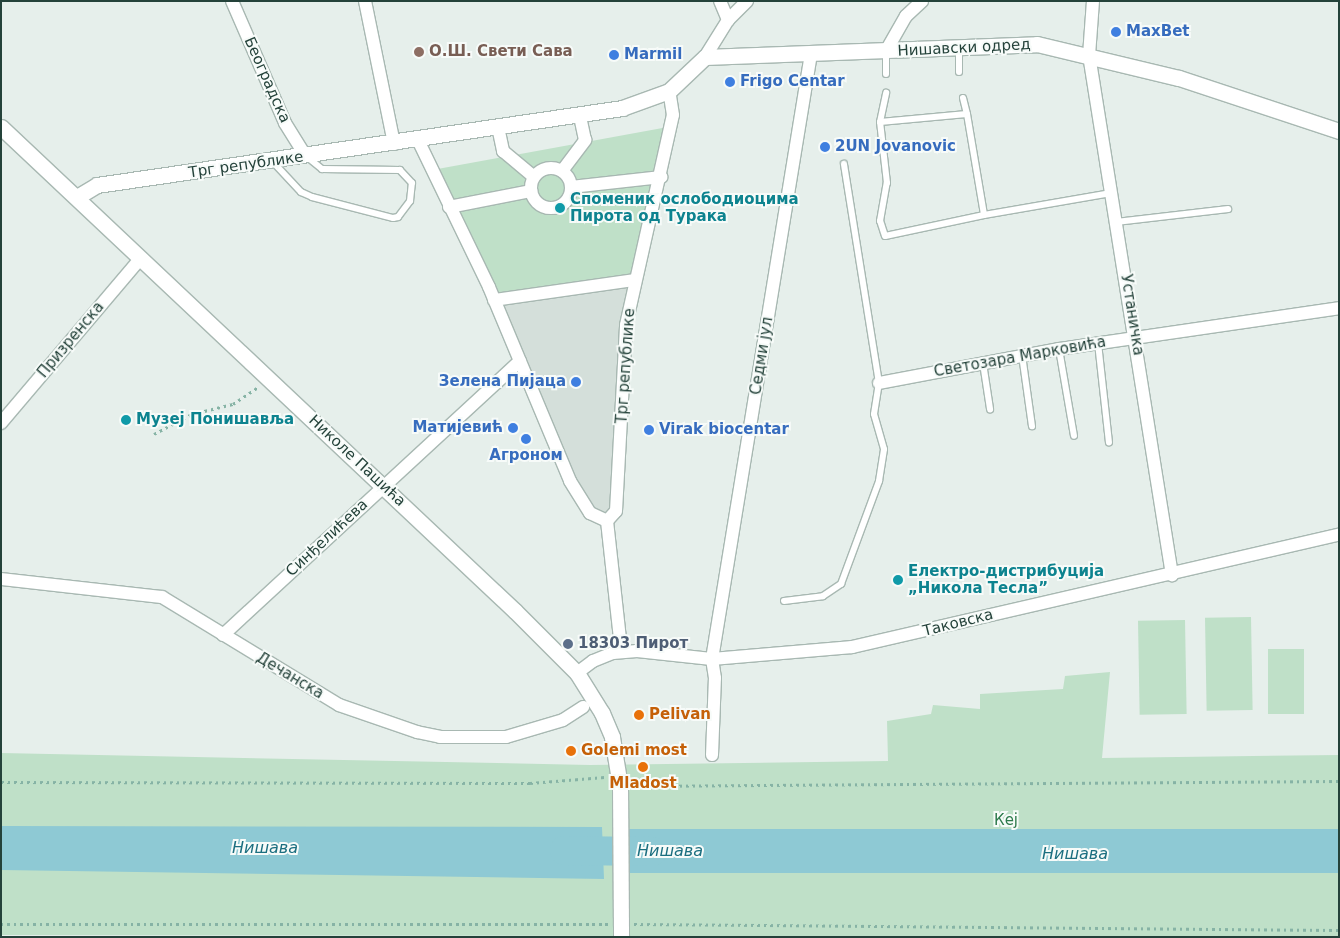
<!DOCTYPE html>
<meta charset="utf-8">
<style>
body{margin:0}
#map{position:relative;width:1340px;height:938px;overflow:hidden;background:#e6efeb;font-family:"DejaVu Sans",sans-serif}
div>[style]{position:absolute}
.built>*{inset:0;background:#d4dfda}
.green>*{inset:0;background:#bfe0c8;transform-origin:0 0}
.water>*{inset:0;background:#8ec9d4;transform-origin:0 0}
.river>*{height:29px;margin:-14.5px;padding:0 14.5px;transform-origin:14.5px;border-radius:14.5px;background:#8ec9d4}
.path>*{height:3px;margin-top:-1.5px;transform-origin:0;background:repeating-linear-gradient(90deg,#86b3a5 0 2.5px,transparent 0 6.5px)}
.roads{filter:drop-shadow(1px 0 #a8b8b2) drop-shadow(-1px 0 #a8b8b2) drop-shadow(0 1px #a8b8b2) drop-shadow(0 -1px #a8b8b2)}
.lane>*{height:6px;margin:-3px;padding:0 3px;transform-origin:3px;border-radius:3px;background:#fff}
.street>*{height:12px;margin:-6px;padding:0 6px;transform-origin:6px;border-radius:6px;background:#fff}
.street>.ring{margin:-6px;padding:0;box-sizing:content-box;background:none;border:12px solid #fff;border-radius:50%}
.secondary>*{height:15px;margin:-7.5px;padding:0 7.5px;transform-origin:7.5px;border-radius:7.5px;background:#fff}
.dots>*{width:14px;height:14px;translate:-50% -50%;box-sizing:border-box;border:2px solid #f7fbf9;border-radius:50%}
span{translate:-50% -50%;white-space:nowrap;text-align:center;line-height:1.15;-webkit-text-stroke:4px #f7fbf9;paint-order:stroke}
.shop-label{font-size:15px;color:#366cbe;font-weight:700}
.left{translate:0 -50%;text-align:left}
.right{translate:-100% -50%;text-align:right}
.street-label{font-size:15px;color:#24423a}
.education-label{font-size:15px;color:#785e54;font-weight:700}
.culture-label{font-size:15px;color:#0d838f;font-weight:700}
.service-label{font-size:15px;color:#4e5e75;font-weight:700}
.food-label{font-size:15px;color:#c56008;font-weight:700}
.park-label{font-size:15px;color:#2d7a4b}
.water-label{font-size:16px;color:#1c6f80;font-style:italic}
.frame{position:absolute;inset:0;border:2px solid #24423a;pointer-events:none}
</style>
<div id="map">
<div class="built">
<div style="clip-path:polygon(633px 278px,618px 494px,608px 517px,589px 508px,488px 294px)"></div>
</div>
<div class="green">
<div style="clip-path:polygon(668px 127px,633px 278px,488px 294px,432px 170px)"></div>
<div style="left:1251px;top:617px;width:93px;height:46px;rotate:89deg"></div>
<div style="left:1185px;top:620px;width:94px;height:47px;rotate:89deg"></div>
<div style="left:1268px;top:649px;width:36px;height:65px"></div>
<div style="clip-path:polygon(1110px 672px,1102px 758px,1339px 755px,1339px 937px,1px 935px,1px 753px,590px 765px,888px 761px,887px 721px,931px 714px,933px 705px,980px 709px,980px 694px,1063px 689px,1065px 676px)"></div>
</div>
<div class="water">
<div style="clip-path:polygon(1px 826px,602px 827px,604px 879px,1px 870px)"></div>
<div style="left:620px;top:829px;width:719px;height:44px"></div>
</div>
<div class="river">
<div style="left:564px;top:850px;width:88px;rotate:0.7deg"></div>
</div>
<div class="path">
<div style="left:154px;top:434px;width:43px;rotate:-27.8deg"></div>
<div style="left:192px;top:414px;width:42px;rotate:-13.7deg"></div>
<div style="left:233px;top:404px;width:29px;rotate:-34deg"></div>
<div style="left:1px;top:782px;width:529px;rotate:0.11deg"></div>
<div style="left:530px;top:783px;width:75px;rotate:-4.6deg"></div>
<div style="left:634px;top:786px;width:705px;rotate:-0.41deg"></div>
<div style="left:1px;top:924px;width:607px"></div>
<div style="left:634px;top:924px;width:705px;rotate:0.49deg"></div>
</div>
<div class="roads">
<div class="lane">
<div style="left:959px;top:72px;width:24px;rotate:-90deg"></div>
<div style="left:886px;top:74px;width:23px;rotate:-90deg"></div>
<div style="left:963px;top:98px;width:16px;rotate:76deg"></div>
<div style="left:880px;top:122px;width:87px;rotate:-5.3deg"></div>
<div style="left:967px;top:114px;width:102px;rotate:80.4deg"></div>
<div style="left:984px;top:215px;width:101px;rotate:168deg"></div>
<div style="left:885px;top:236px;width:16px;rotate:-108deg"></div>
<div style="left:880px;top:221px;width:39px;rotate:-80deg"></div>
<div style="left:887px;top:183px;width:61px;rotate:-96.5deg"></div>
<div style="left:880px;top:122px;width:30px;rotate:-78deg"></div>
<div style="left:273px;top:162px;width:41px;rotate:47deg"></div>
<div style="left:301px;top:192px;width:12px;rotate:24deg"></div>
<div style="left:312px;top:197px;width:84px;rotate:14.5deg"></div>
<div style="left:393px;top:218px;width:5px;rotate:-11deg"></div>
<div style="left:398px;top:217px;width:20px;rotate:-53deg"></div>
<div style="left:410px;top:201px;width:18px;rotate:-84deg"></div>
<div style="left:412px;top:183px;width:18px;rotate:-133deg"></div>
<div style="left:400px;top:170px;width:78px;rotate:-179.3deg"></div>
<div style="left:322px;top:169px;width:21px;rotate:-141deg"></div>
<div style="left:984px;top:215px;width:129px;rotate:-9.8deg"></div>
<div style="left:1116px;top:222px;width:113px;rotate:-6.6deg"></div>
<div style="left:1098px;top:343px;width:100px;rotate:83.7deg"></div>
<div style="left:1059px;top:349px;width:88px;rotate:80.2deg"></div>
<div style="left:1022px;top:355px;width:72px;rotate:82deg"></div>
<div style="left:983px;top:363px;width:47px;rotate:81.3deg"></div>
<div style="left:784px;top:601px;width:39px;rotate:-7deg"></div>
<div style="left:823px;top:596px;width:22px;rotate:-34deg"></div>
<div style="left:841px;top:584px;width:110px;rotate:-69.7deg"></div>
<div style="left:879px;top:481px;width:32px;rotate:-81deg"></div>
<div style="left:884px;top:449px;width:36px;rotate:-106deg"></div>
<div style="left:874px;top:414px;width:31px;rotate:-81deg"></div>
<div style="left:879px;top:383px;width:222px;rotate:-99.1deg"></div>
</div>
<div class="street">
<div style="left:232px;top:1px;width:133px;rotate:66.5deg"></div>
<div style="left:285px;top:123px;width:39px;rotate:58deg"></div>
<div style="left:365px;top:1px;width:146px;rotate:78.5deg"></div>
<div style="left:720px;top:1px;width:21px;rotate:67deg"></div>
<div style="left:1093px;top:1px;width:54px;rotate:94.2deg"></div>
<div style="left:1089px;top:55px;width:527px;rotate:80.93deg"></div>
<div style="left:886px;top:51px;width:40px;rotate:-60.3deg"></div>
<div style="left:906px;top:16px;width:22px;rotate:-43deg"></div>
<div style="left:705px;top:57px;width:44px;rotate:-58.1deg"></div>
<div style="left:728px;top:20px;width:27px;rotate:-45deg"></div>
<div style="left:498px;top:127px;width:25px;rotate:78deg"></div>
<div style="left:503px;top:151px;width:40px;rotate:40deg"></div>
<div style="left:418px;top:140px;width:163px;rotate:64.2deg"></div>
<div style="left:489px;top:287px;width:210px;rotate:67.3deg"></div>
<div style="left:570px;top:481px;width:38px;rotate:58deg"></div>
<div style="left:590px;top:513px;width:19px;rotate:25deg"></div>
<div style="left:607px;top:521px;width:13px;rotate:-48deg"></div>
<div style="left:616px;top:511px;width:186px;rotate:-86.9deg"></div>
<div style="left:626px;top:325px;width:215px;rotate:-77.4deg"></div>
<div style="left:673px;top:115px;width:24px;rotate:-99deg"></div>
<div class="ring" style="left:531px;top:168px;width:28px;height:28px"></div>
<div style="left:562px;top:171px;width:39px;rotate:-53deg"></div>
<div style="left:585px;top:140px;width:25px;rotate:-102deg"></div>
<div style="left:571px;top:187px;width:91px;rotate:-6.3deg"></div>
<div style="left:449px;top:207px;width:84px;rotate:-11deg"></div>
<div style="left:494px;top:300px;width:142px;rotate:-8.1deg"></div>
<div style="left:879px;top:383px;width:183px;rotate:-10.7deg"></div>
<div style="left:1059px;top:349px;width:283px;rotate:-8.3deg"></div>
<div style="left:1px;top:423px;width:216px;rotate:-49.7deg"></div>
<div style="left:607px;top:521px;width:118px;rotate:83.7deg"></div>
<div style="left:1px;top:579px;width:162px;rotate:6.4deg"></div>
<div style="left:162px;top:597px;width:207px;rotate:31.4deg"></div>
<div style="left:339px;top:705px;width:83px;rotate:19.1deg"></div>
<div style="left:417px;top:732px;width:24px;rotate:12deg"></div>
<div style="left:440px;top:737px;width:66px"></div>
<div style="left:506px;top:737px;width:59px;rotate:-16.6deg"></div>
<div style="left:563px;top:720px;width:24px;rotate:-33deg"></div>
<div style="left:223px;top:635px;width:404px;rotate:-42.7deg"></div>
<div style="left:577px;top:673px;width:20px;rotate:-37deg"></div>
<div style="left:593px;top:661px;width:22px;rotate:-22deg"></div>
<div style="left:613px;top:653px;width:24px;rotate:-5deg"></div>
<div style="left:637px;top:651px;width:75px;rotate:6.1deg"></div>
<div style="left:712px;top:659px;width:141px;rotate:-4.9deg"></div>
<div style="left:852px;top:647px;width:500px;rotate:-13deg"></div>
<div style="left:712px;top:755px;width:77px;rotate:-87.8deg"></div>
<div style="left:715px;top:678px;width:19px;rotate:-99deg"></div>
<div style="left:712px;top:659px;width:613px;rotate:-80.71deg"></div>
</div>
<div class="secondary">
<div style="left:1px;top:127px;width:706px;rotate:43.28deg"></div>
<div style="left:515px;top:611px;width:88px;rotate:45deg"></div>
<div style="left:577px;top:673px;width:47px;rotate:58deg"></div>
<div style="left:602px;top:713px;width:26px;rotate:67deg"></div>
<div style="left:612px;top:737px;width:50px;rotate:80.7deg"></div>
<div style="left:620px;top:786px;width:151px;rotate:89.6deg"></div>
<div style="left:77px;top:197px;width:23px;rotate:-31deg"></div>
<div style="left:97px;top:185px;width:531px;rotate:-8.34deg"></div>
<div style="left:622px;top:108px;width:50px;rotate:-19.9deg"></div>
<div style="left:669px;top:91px;width:50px;rotate:-43.4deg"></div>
<div style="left:705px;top:57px;width:332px;rotate:-2.2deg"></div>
<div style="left:1037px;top:44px;width:146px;rotate:13.5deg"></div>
<div style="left:1179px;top:78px;width:169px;rotate:18.3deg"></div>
</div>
</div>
<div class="dots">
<div style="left:1116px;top:32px;background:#3f7fe0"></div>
<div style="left:419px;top:52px;background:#8d6e63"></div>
<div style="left:614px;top:55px;background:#3f7fe0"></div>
<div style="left:730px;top:82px;background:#3f7fe0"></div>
<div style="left:825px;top:147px;background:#3f7fe0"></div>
<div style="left:560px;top:208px;background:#0f9aa8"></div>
<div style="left:576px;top:382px;background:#3f7fe0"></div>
<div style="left:126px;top:420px;background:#0f9aa8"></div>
<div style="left:513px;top:428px;background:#3f7fe0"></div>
<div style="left:649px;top:430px;background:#3f7fe0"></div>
<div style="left:526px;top:439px;background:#3f7fe0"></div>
<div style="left:898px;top:580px;background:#0f9aa8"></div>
<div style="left:568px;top:644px;background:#5c6f8a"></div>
<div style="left:639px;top:715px;background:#e8710a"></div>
<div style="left:571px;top:751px;background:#e8710a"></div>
<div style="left:643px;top:767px;background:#e8710a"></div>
</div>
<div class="shop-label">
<span class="left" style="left:1126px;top:32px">MaxBet</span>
<span class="left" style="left:624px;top:55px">Marmil</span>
<span class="left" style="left:740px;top:82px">Frigo Centar</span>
<span class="left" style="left:835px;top:147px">2UN Jovanovic</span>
<span class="right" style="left:566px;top:382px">Зелена Пијаца</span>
<span class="right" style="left:503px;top:428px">Матијевић</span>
<span class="left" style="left:659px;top:430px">Virak biocentar</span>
<span style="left:526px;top:456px">Агроном</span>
</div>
<div class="street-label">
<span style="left:964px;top:48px;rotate:-3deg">Нишавски одред</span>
<span style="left:267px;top:80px;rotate:66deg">Београдска</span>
<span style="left:246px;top:165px;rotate:-8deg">Трг републике</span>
<span style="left:1132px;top:315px;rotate:81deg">Устаничка</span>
<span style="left:71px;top:340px;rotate:-50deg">Призренска</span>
<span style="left:762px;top:356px;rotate:-81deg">Седми јул</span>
<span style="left:1020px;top:357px;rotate:-10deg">Светозара Марковића</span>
<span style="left:626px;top:366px;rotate:-86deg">Трг републике</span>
<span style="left:357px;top:461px;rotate:43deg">Николе Пашића</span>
<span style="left:327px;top:538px;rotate:-43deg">Синђелићева</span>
<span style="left:958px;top:623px;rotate:-14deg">Таковска</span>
<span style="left:290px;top:676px;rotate:31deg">Дечанска</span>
</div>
<div class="education-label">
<span class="left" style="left:429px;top:52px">О.Ш. Свети Сава</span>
</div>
<div class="culture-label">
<span class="left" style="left:570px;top:208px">Споменик ослободиоцима<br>Пирота од Турака</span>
<span class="left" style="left:136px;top:420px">Музеј Понишавља</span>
<span class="left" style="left:908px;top:580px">Електро-дистрибуција<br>„Никола Тесла”</span>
</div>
<div class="service-label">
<span class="left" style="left:578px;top:644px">18303 Пирот</span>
</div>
<div class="food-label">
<span class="left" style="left:649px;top:715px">Pelivan</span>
<span class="left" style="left:581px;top:751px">Golemi most</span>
<span style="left:643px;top:784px">Mladost</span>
</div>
<div class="park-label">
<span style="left:1006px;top:821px">Кеј</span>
</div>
<div class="water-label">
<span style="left:265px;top:848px">Нишава</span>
<span style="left:670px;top:851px">Нишава</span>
<span style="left:1075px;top:854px">Нишава</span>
</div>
<div class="frame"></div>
</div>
